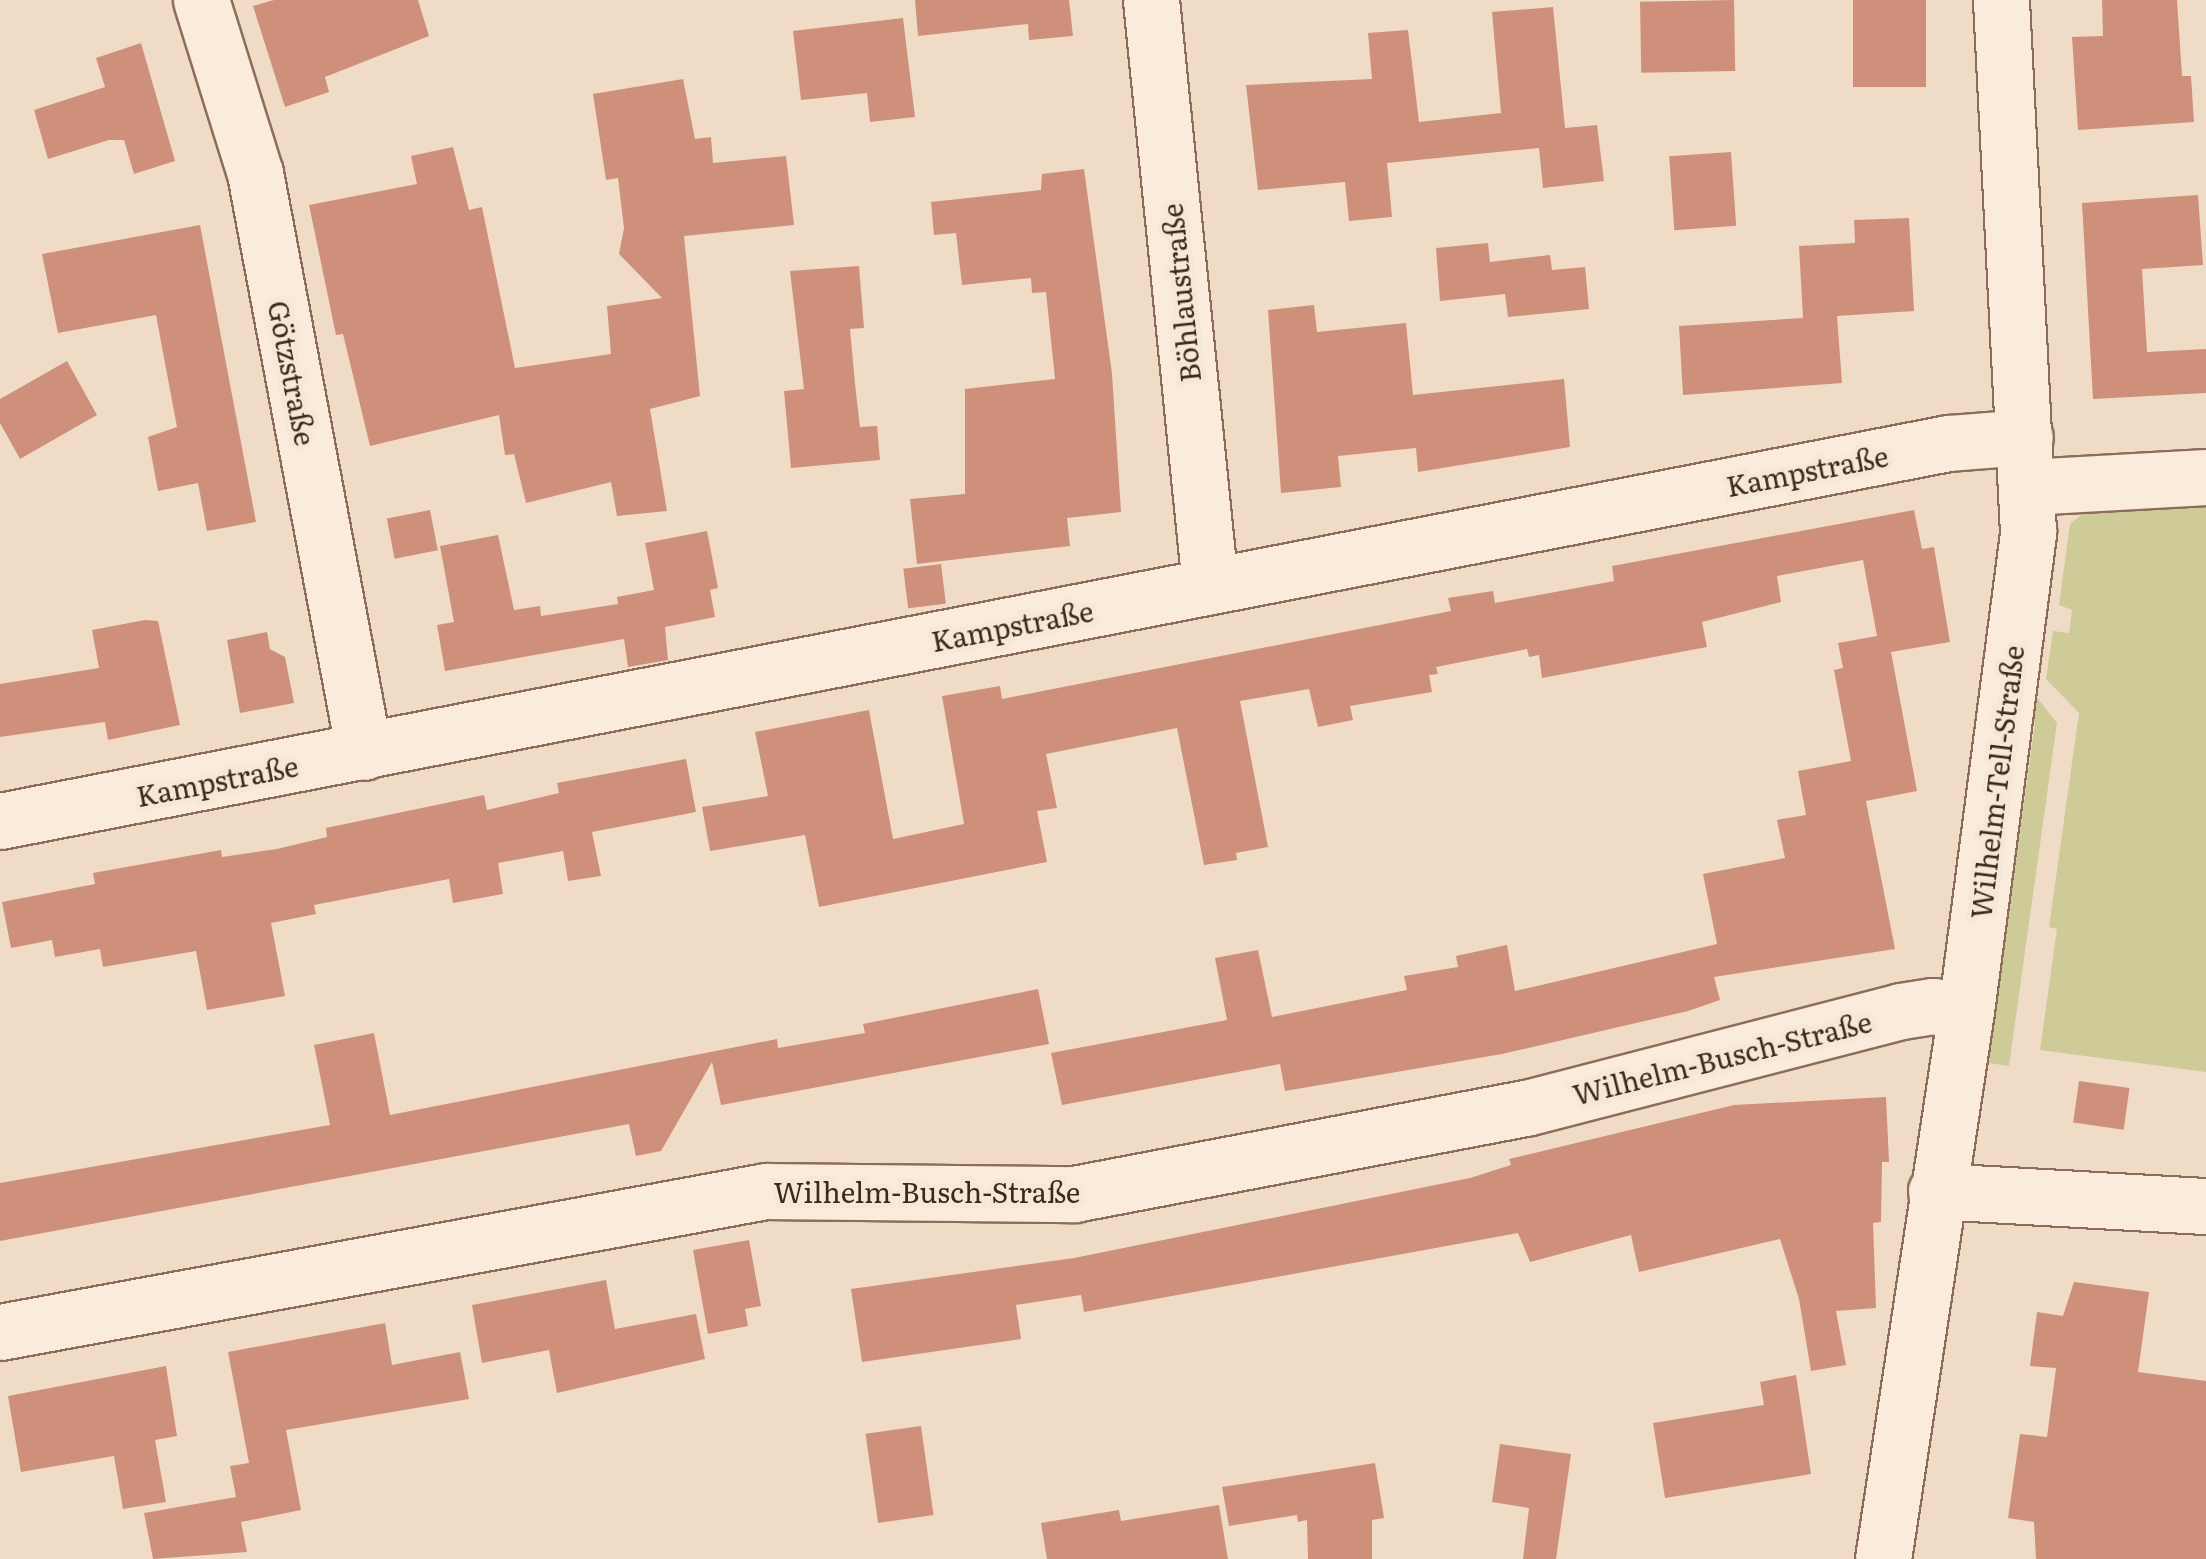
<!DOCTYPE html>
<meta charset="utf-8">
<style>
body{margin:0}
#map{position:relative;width:2206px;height:1559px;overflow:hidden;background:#f0dcc6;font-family:Literata,serif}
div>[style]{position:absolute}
.green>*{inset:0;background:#cecb99}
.building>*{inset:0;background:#ce907b;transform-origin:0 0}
.roads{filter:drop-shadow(2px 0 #8c6d5b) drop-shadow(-2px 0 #8c6d5b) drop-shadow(0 2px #8c6d5b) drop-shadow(0 -2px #8c6d5b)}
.minor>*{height:55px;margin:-27.5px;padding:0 27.5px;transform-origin:27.5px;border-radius:27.5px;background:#faebda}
span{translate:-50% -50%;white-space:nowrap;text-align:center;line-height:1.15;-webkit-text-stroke:10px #f7e8d6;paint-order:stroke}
.street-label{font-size:28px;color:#3c281f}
</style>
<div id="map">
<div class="green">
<div style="clip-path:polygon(2206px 505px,2206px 1072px,2040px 1050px,2057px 929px,2049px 927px,2079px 713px,2046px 679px,2053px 631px,2069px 633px,2072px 610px,2059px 605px,2070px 524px,2092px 506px)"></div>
<div style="clip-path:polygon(2028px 686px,2057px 723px,2009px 1066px,1975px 1061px,1984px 1002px,1996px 1003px,2035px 723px,2026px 708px)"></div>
</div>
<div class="building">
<div style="clip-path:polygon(274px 0,418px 0,429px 36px,325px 77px,329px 92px,285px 107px,253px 6px)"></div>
<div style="clip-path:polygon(915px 0,1069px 0,1073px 36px,1029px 40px,1028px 24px,918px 36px)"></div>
<div style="left:1734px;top:0;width:71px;height:94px;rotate:89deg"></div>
<div style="left:1853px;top:0;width:73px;height:87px"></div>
<div style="clip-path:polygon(2102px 0,2177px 0,2182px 76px,2191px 76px,2194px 122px,2078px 130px,2072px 37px,2103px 36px)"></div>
<div style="clip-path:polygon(1553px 7px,1565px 128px,1597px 125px,1604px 181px,1543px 188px,1539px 148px,1387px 163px,1392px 217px,1349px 221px,1345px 182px,1258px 190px,1246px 85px,1372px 79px,1368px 33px,1408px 30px,1419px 122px,1501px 113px,1492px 12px)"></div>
<div style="clip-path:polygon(903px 18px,915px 117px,870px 122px,867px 93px,801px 100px,793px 31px)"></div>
<div style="clip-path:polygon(141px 43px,175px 161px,134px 174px,124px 140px,109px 140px,48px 159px,34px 110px,105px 87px,96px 58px)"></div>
<div style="clip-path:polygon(683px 79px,695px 139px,711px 137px,713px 163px,786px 156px,794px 225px,684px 236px,700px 396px,650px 409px,667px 511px,617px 516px,611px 482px,526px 503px,514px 454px,505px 455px,499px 415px,370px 446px,343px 334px,336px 335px,309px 205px,417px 184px,411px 156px,453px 147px,469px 210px,482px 207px,515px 368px,611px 354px,607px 306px,662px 298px,619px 254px,624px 228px,618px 178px,606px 180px,593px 94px)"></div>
<div style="left:1731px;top:152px;width:74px;height:62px;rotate:86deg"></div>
<div style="clip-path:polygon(1084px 169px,1112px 374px,1121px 512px,1067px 518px,1070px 546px,917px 564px,910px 499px,965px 494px,965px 389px,1055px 379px,1046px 292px,1032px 293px,1031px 278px,962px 285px,956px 233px,934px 235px,931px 202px,1041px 190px,1042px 174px)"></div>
<div style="clip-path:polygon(2198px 195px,2203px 265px,2142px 269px,2147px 352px,2206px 349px,2206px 393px,2093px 399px,2082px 203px)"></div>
<div style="clip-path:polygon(1909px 218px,1914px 311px,1837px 316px,1842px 383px,1683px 395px,1679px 326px,1803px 318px,1799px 246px,1855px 243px,1854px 220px)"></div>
<div style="clip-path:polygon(200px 225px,256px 522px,207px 531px,198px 483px,158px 491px,148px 437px,177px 427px,156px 315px,58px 333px,42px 254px)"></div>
<div style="clip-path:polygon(1488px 243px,1490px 262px,1550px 255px,1552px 270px,1585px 267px,1589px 309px,1508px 317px,1505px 294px,1440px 301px,1436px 248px)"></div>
<div style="clip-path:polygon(859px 266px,864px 328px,850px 329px,855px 384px,860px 427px,877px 426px,880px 460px,791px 468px,784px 391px,804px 389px,790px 271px)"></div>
<div style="clip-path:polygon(1314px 305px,1317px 332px,1406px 323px,1413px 395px,1564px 379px,1570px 447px,1418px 472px,1416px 448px,1338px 456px,1341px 487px,1281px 493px,1268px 310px)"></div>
<div style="clip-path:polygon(67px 361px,97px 415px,20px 459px,0 423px,0 399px)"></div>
<div style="left:430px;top:510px;width:41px;height:44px;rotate:79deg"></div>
<div style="clip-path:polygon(1914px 510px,1922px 549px,1934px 547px,1950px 642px,1891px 652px,1917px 791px,1866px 801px,1895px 949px,1714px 977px,1720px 1000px,1688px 1011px,1502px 1054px,1285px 1091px,1280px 1064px,1062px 1105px,1051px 1053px,1227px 1020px,1215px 958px,1258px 950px,1272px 1017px,1407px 990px,1404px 976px,1458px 967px,1456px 956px,1507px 945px,1515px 991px,1717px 944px,1703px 874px,1785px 858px,1777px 820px,1806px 815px,1798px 771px,1851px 761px,1834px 670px,1843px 668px,1838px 643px,1877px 636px,1863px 560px,1777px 576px,1781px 602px,1702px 622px,1707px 647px,1542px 678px,1539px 655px,1529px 657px,1527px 649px,1436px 667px,1438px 674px,1429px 675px,1432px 692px,1350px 706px,1353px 720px,1318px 727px,1309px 689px,1240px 701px,1268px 847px,1236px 853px,1237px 860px,1204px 865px,1177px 728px,1046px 754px,1057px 808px,1037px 811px,1047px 862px,819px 907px,805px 835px,710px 851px,702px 807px,768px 796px,755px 732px,869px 710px,893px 839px,964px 824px,942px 696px,1000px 686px,1002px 699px,1451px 611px,1448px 598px,1493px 591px,1495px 603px,1614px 581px,1612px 566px)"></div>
<div style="clip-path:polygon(707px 531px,718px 588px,710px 590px,715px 617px,665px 627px,668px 660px,628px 667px,624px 639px,445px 671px,437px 625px,454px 622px,440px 546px,498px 535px,514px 610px,540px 606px,541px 616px,618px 604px,617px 597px,654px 590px,645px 543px)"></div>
<div style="left:941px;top:564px;width:40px;height:38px;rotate:83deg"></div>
<div style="clip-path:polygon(145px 620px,158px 621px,180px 725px,108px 740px,105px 722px,0 737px,0 684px,99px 668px,92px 630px)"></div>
<div style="clip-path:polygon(267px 632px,270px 649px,285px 657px,294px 703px,240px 713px,227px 640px)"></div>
<div style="clip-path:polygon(686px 759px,696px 812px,592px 832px,601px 876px,568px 881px,563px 851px,498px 863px,503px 894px,453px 903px,449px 879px,314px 905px,316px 914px,271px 923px,285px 996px,207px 1010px,196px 951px,103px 967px,100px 949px,55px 957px,52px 940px,11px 948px,2px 902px,95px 884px,93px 873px,221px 850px,222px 857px,277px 849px,327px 837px,326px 828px,484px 795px,487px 810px,559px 793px,557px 783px)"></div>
<div style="clip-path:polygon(1038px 989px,1049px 1044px,721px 1105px,712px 1062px,661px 1151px,636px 1156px,629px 1124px,0 1241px,0 1183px,330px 1125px,314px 1045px,374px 1033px,390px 1115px,777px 1039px,778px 1048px,865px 1033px,863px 1024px)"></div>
<div style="left:2079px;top:1081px;width:51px;height:42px;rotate:8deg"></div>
<div style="clip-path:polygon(1886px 1097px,1889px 1162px,1882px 1162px,1881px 1222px,1873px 1223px,1876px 1308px,1836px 1311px,1846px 1365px,1811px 1371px,1799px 1299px,1780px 1239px,1639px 1272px,1631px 1235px,1530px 1262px,1518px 1233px,1084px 1312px,1081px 1295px,1016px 1305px,1021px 1339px,862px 1362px,851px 1289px,1074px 1258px,1470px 1178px,1511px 1165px,1509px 1159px,1734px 1105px)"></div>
<div style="clip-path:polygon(749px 1240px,761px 1306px,745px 1309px,748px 1326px,708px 1334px,693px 1250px)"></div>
<div style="clip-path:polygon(606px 1280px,615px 1329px,696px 1314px,705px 1359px,557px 1393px,549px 1350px,482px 1363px,472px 1305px)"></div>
<div style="clip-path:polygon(2074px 1282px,2149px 1292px,2138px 1372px,2206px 1381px,2206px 1559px,2036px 1559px,2034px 1522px,2008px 1518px,2020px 1434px,2047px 1437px,2056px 1368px,2030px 1366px,2037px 1312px,2063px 1316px)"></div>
<div style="clip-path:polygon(385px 1323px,392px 1365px,460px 1352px,469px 1399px,286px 1430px,301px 1510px,241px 1522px,247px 1552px,153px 1559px,144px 1513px,236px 1497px,230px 1466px,249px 1463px,228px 1352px)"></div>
<div style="clip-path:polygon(166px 1366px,177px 1436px,155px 1440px,166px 1502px,123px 1509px,114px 1456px,21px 1472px,8px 1396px)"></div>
<div style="clip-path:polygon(1796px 1375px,1811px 1474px,1665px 1498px,1653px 1423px,1764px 1405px,1760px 1382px)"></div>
<div style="left:921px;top:1426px;width:90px;height:56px;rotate:82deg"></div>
<div style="clip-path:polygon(1500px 1444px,1571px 1454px,1556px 1559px,1523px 1559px,1529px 1508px,1492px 1502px)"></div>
<div style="clip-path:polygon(1375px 1463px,1384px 1518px,1372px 1520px,1372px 1559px,1308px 1559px,1307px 1520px,1298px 1522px,1297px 1515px,1229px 1526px,1222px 1487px)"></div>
<div style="clip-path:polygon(1219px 1505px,1228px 1559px,1047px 1559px,1041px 1523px,1119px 1510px,1121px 1521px)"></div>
</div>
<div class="roads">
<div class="minor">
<div style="left:201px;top:0;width:181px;rotate:72.7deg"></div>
<div style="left:255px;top:173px;width:589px;rotate:79.34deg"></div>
<div style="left:1151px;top:0;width:589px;rotate:84.25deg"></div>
<div style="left:2028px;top:487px;width:178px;rotate:-3.2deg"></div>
<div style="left:0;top:821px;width:1985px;rotate:-10.98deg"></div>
<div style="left:1949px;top:443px;width:76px;rotate:-4.5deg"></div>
<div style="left:1936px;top:1191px;width:270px;rotate:3.2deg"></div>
<div style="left:0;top:1332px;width:779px;rotate:-10.43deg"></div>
<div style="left:766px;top:1191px;width:308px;rotate:0.6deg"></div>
<div style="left:1074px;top:1194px;width:460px;rotate:-10.8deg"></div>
<div style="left:1526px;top:1108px;width:387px;rotate:-14.5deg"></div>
<div style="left:1901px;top:1011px;width:32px;rotate:-9deg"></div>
<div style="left:1933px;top:1006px;width:33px;rotate:9deg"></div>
<div style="left:1883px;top:1559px;width:554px;rotate:-81.39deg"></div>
<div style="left:1966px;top:1011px;width:483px;rotate:-82.6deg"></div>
<div style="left:2028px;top:532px;width:533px;rotate:-92.91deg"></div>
</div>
</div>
<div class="street-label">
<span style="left:1180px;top:293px;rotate:-96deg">Böhlaustraße</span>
<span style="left:293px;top:373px;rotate:79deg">Götzstraße</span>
<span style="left:1807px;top:470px;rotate:-11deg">Kampstraße</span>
<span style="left:1012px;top:625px;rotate:-11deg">Kampstraße</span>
<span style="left:217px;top:780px;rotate:-11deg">Kampstraße</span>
<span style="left:1996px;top:782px;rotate:-83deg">Wilhelm-Tell-Straße</span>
<span style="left:1722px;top:1057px;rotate:-14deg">Wilhelm-Busch-Straße</span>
<span style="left:927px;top:1191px">Wilhelm-Busch-Straße</span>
</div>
</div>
